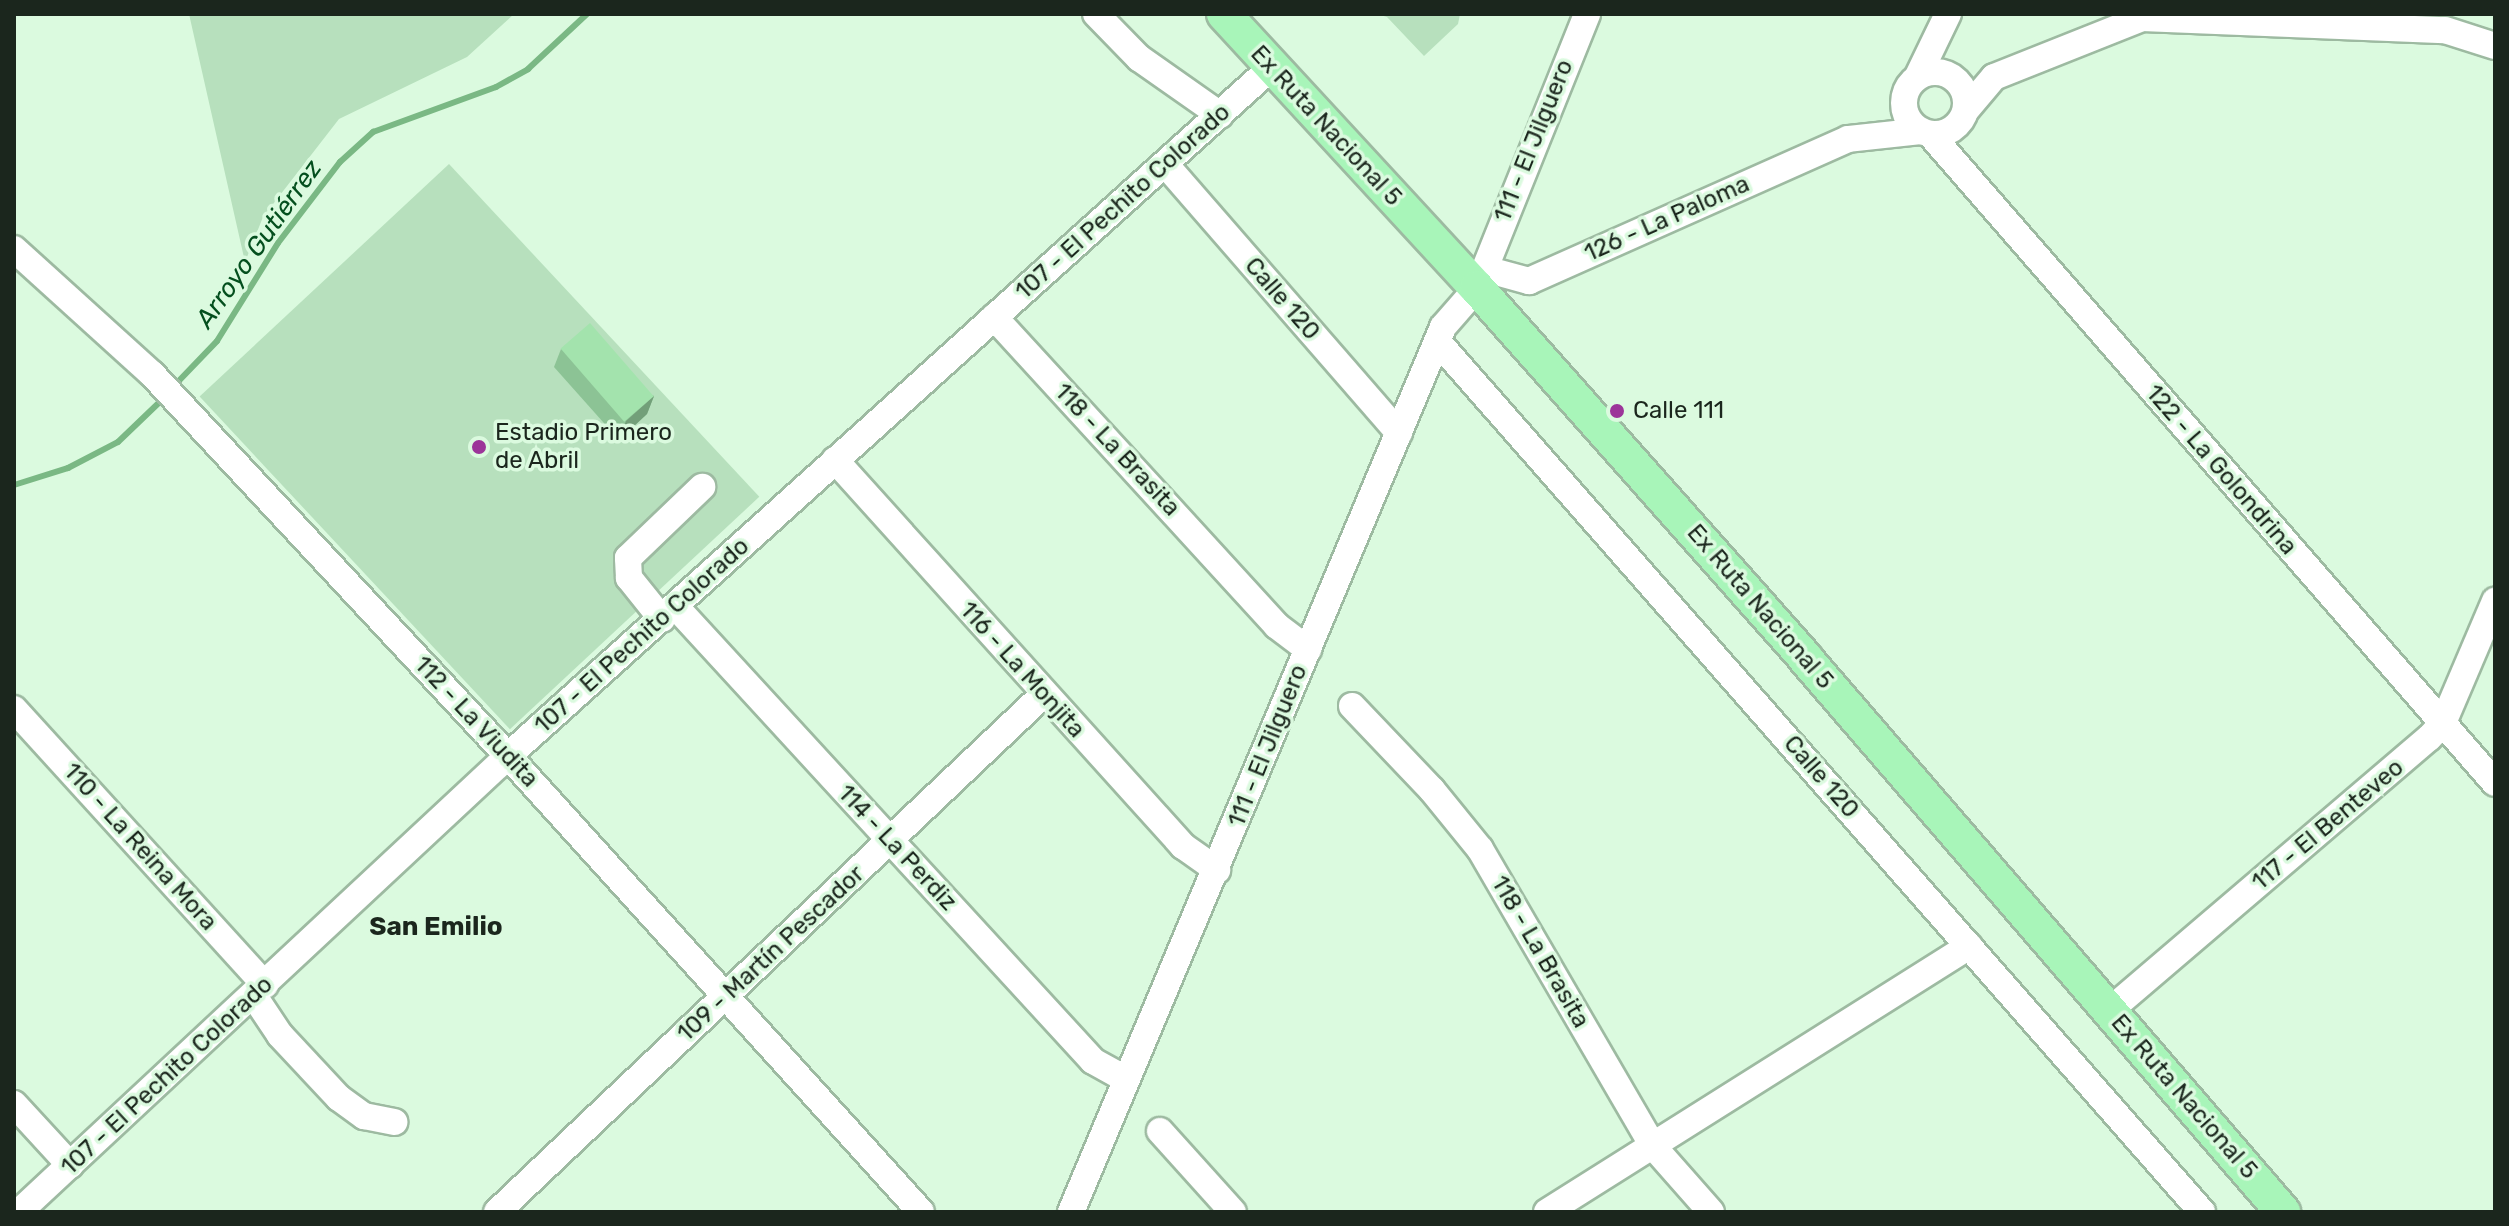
<!DOCTYPE html>
<meta charset="utf-8">
<style>
body{margin:0}
#map{position:relative;width:2509px;height:1226px;overflow:hidden;background:#dbfadf;font-family:Rubik,sans-serif}
div>[style]{position:absolute}
.green>*{inset:0;background:#b7e0bd;transform-origin:0 0}
.stream>*{height:6px;margin:-3px;padding:0 3px;transform-origin:3px;border-radius:3px;background:#7ab884}
.roads{filter:drop-shadow(2px 0 #9dbaa1) drop-shadow(-2px 0 #9dbaa1) drop-shadow(0 2px #9dbaa1) drop-shadow(0 -2px #9dbaa1)}
.minor>*{height:26px;margin:-13px;padding:0 13px;transform-origin:13px;border-radius:13px;background:#fff}
.minor>.ring{margin:-13px;padding:0;box-sizing:content-box;background:none;border:26px solid #fff;border-radius:50%}
.major>*{height:34px;margin:-17px;padding:0 17px;transform-origin:17px;border-radius:17px;background:#a8f5b9}
.wall>*{inset:0;background:#8cc395}
.shaded-wall>*{inset:0;background:#729f79}
.building>*{inset:0;background:#a3e3ad;transform-origin:0 0}
.dots>*{width:22px;height:22px;translate:-50% -50%;box-sizing:border-box;border:4px solid #dbfadf;border-radius:50%}
span{translate:-50% -50%;white-space:nowrap;text-align:center;line-height:1.15;-webkit-text-stroke:7px #dbfadf;paint-order:stroke}
.street-label{font-size:24px;color:#1b261d}
.poi-label{font-size:24px;color:#1b261d}
.left{translate:0 -50%;text-align:left}
.water-label{font-size:26px;color:#044f1e;font-style:italic}
.neighbourhood-label{font-size:26px;color:#1b261d;font-weight:700}
.frame{position:absolute;inset:0;border:16px solid #1b261d;pointer-events:none}
</style>
<div id="map">
<div class="green">
<div style="clip-path:polygon(189px 14px,514px 14px,467px 57px,339px 119px,263px 217px,245px 262px)"></div>
<div style="clip-path:polygon(1377px 14px,1460px 14px,1458px 24px,1424px 56px,1387px 17px)"></div>
<div style="left:449px;top:164px;width:455px;height:341px;rotate:47deg"></div>
</div>
<div class="stream">
<div style="left:172px;top:388px;width:65px;rotate:-46.2deg"></div>
<div style="left:217px;top:341px;width:115px;rotate:-58.1deg"></div>
<div style="left:278px;top:243px;width:102px;rotate:-52.6deg"></div>
<div style="left:340px;top:162px;width:45px;rotate:-42.3deg"></div>
<div style="left:373px;top:132px;width:131px;rotate:-20.1deg"></div>
<div style="left:496px;top:87px;width:37px;rotate:-29deg"></div>
<div style="left:528px;top:69px;width:81px;rotate:-43deg"></div>
<div style="left:14px;top:485px;width:57px;rotate:-17.5deg"></div>
<div style="left:68px;top:468px;width:56px;rotate:-27.5deg"></div>
<div style="left:118px;top:442px;width:65px;rotate:-43.8deg"></div>
</div>
<div class="roads">
<div class="minor">
<div style="left:1096px;top:14px;width:62px;rotate:45.7deg"></div>
<div style="left:1139px;top:58px;width:99px;rotate:35.1deg"></div>
<div class="ring" style="left:1904px;top:72px;width:36px;height:36px"></div>
<div style="left:1918px;top:76px;width:69px;rotate:-64.2deg"></div>
<div style="left:1966px;top:110px;width:43px;rotate:-49.7deg"></div>
<div style="left:1994px;top:77px;width:159px;rotate:-21.7deg"></div>
<div style="left:2142px;top:18px;width:303px;rotate:2.3deg"></div>
<div style="left:2445px;top:30px;width:52px;rotate:17.7deg"></div>
<div style="left:1930px;top:134px;width:860px;rotate:48.96deg"></div>
<div style="left:1166px;top:165px;width:355px;rotate:49deg"></div>
<div style="left:14px;top:249px;width:186px;rotate:42.2deg"></div>
<div style="left:152px;top:374px;width:522px;rotate:47.02deg"></div>
<div style="left:508px;top:756px;width:615px;rotate:47.83deg"></div>
<div style="left:1485px;top:269px;width:46px;rotate:15.3deg"></div>
<div style="left:1529px;top:281px;width:349px;rotate:-24deg"></div>
<div style="left:1848px;top:139px;width:74px;rotate:-6.2deg"></div>
<div style="left:994px;top:317px;width:419px;rotate:47.5deg"></div>
<div style="left:1277px;top:626px;width:39px;rotate:37deg"></div>
<div style="left:1438px;top:342px;width:1158px;rotate:48.71deg"></div>
<div style="left:835px;top:460px;width:520px;rotate:47.96deg"></div>
<div style="left:1183px;top:846px;width:42px;rotate:35.2deg"></div>
<div style="left:676px;top:607px;width:616px;rotate:47.43deg"></div>
<div style="left:1093px;top:1061px;width:38px;rotate:29deg"></div>
<div style="left:662px;top:619px;width:53px;rotate:-128.8deg"></div>
<div style="left:629px;top:578px;width:20px;rotate:-93deg"></div>
<div style="left:628px;top:558px;width:103px;rotate:-43.8deg"></div>
<div style="left:1352px;top:706px;width:116px;rotate:46.4deg"></div>
<div style="left:1432px;top:790px;width:76px;rotate:50.9deg"></div>
<div style="left:1480px;top:849px;width:342px;rotate:59.8deg"></div>
<div style="left:1652px;top:1145px;width:89px;rotate:48.6deg"></div>
<div style="left:14px;top:709px;width:373px;rotate:47.7deg"></div>
<div style="left:254px;top:996px;width:47px;rotate:56.3deg"></div>
<div style="left:280px;top:1035px;width:86px;rotate:46.9deg"></div>
<div style="left:339px;top:1098px;width:31px;rotate:36deg"></div>
<div style="left:364px;top:1116px;width:31px;rotate:11deg"></div>
<div style="left:2109px;top:1011px;width:421px;rotate:-40.5deg"></div>
<div style="left:2429px;top:738px;width:21px;rotate:-47deg"></div>
<div style="left:2443px;top:723px;width:133px;rotate:-66.9deg"></div>
<div style="left:14px;top:1104px;width:83px;rotate:47.4deg"></div>
<div style="left:1160px;top:1131px;width:109px;rotate:48deg"></div>
<div style="left:19px;top:1212px;width:669px;rotate:-43deg"></div>
<div style="left:508px;top:756px;width:1029px;rotate:-42.05deg"></div>
<div style="left:497px;top:1212px;width:752px;rotate:-43.44deg"></div>
<div style="left:1071px;top:1212px;width:960px;rotate:-67.2deg"></div>
<div style="left:1443px;top:327px;width:52px;rotate:-48.9deg"></div>
<div style="left:1477px;top:288px;width:295px;rotate:-68.1deg"></div>
<div style="left:1547px;top:1212px;width:499px;rotate:-32.2deg"></div>
</div>
<div class="major">
<div style="left:1224px;top:14px;width:373px;rotate:47.3deg"></div>
<div style="left:1477px;top:288px;width:494px;rotate:48.4deg"></div>
<div style="left:1805px;top:658px;width:732px;rotate:49.21deg"></div>
</div>
</div>
<div class="wall">
<div style="clip-path:polygon(561px 349px,654px 396px,647px 414px,619px 440px,554px 367px)"></div>
</div>
<div class="shaded-wall">
<div style="clip-path:polygon(654px 396px,647px 414px,619px 440px,626px 421px)"></div>
</div>
<div class="building">
<div style="left:590px;top:323px;width:97px;height:39px;rotate:49deg"></div>
</div>
<div class="dots">
<div style="left:1617px;top:411px;background:#9c3599"></div>
<div style="left:479px;top:447px;background:#9c3599"></div>
</div>
<div class="street-label">
<span style="left:1326px;top:126px;rotate:47deg">Ex Ruta Nacional 5</span>
<span style="left:1534px;top:141px;rotate:-68deg">111 - El Jilguero</span>
<span style="left:1123px;top:202px;rotate:-42deg">107 - El Pechito Colorado</span>
<span style="left:1667px;top:219px;rotate:-24deg">126 - La Paloma</span>
<span style="left:1282px;top:299px;rotate:49deg">Calle 120</span>
<span style="left:1117px;top:450px;rotate:47deg">118 - La Brasita</span>
<span style="left:2221px;top:470px;rotate:49deg">122 - La Golondrina</span>
<span style="left:1760px;top:607px;rotate:49deg">Ex Ruta Nacional 5</span>
<span style="left:642px;top:636px;rotate:-42deg">107 - El Pechito Colorado</span>
<span style="left:1022px;top:670px;rotate:48deg">116 - La Monjita</span>
<span style="left:476px;top:722px;rotate:47deg">112 - La Viudita</span>
<span style="left:1268px;top:746px;rotate:-68deg">111 - El Jilguero</span>
<span style="left:1821px;top:777px;rotate:49deg">Calle 120</span>
<span style="left:2328px;top:825px;rotate:-40deg">117 - El Benteveo</span>
<span style="left:140px;top:847px;rotate:48deg">110 - La Reina Mora</span>
<span style="left:897px;top:848px;rotate:47deg">114 - La Perdiz</span>
<span style="left:1540px;top:952px;rotate:60deg">118 - La Brasita</span>
<span style="left:771px;top:954px;rotate:-43deg">109 - Martín Pescador</span>
<span style="left:167px;top:1076px;rotate:-43deg">107 - El Pechito Colorado</span>
<span style="left:2184px;top:1097px;rotate:49deg">Ex Ruta Nacional 5</span>
</div>
<div class="poi-label">
<span class="left" style="left:1633px;top:411px">Calle 111</span>
<span class="left" style="left:495px;top:447px">Estadio Primero<br>de Abril</span>
</div>
<div class="water-label">
<span style="left:259px;top:244px;rotate:-55deg">Arroyo Gutiérrez</span>
</div>
<div class="neighbourhood-label">
<span style="left:436px;top:927px">San Emilio</span>
</div>
<div class="frame"></div>
</div>
